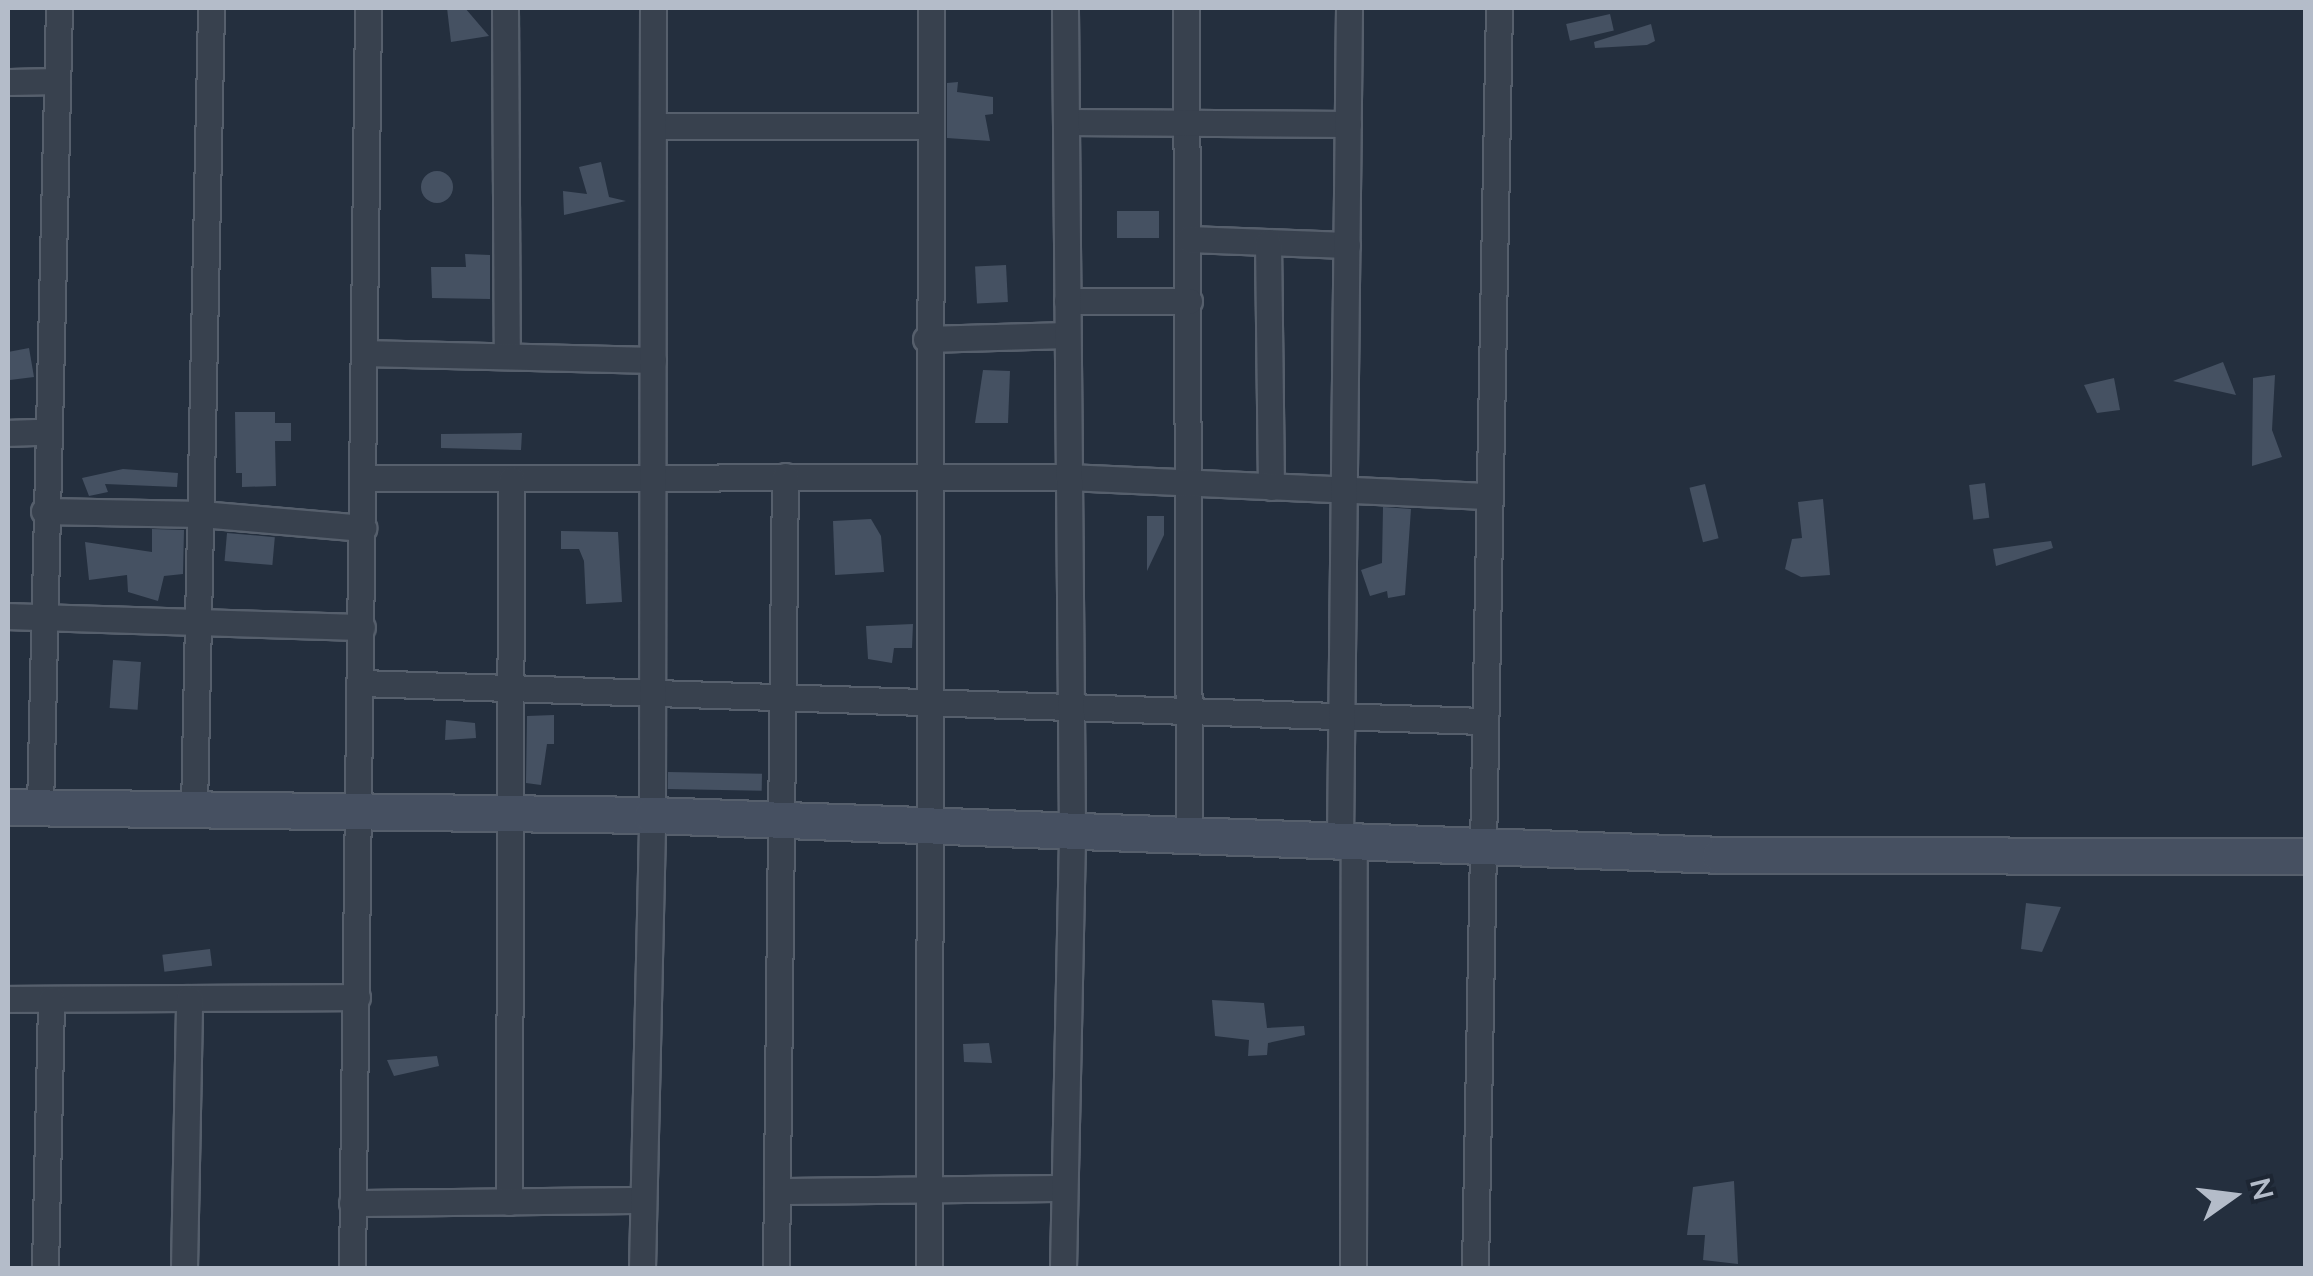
<!DOCTYPE html>
<style>
body{margin:0}
#map{position:relative;width:2313px;height:1276px;overflow:hidden;background:#242f3e;font-family:Mulish,sans-serif}
div>[style]{position:absolute}
.building>*{inset:0;background:#455162;transform-origin:0 0}
.round{border-radius:50%}
.roads{filter:drop-shadow(2px 0 #565f6c) drop-shadow(-2px 0 #565f6c) drop-shadow(0 2px #565f6c) drop-shadow(0 -2px #565f6c)}
.street>*{height:25px;margin:-12.5px;padding:0 12.5px;transform-origin:12.5px;border-radius:12.5px;background:#38414e}
.secondary>*{height:35px;margin:-17.5px;padding:0 17.5px;transform-origin:17.5px;border-radius:17.5px;background:#465061}
span{translate:-50% -50%;white-space:nowrap;text-align:center;line-height:1.15;-webkit-text-stroke:8px #1d2633;paint-order:stroke}
.frame{position:absolute;inset:0;border:10px solid #b4bcc9;pointer-events:none}
.north{position:absolute;left:2183px;top:1146px;width:100px;height:100px;-webkit-text-stroke:8px #1d2633;paint-order:stroke;rotate:76deg;font-size:28px;font-weight:700;line-height:40px;text-align:center;color:#b4bcc9}
.north::after{content:'';display:block;margin:auto;width:35px;height:45px;background:#b4bcc9;clip-path:polygon(50% 0,100% 100%,50% 72%,0 100%)}
</style>
<div id="map">
<div class="building">
<div style="clip-path:polygon(447px 8px,465px 8px,489px 36px,451px 42px)"></div>
<div style="left:1610px;top:14px;width:17px;height:45px;rotate:77deg"></div>
<div style="clip-path:polygon(1651px 24px,1655px 41px,1647px 45px,1595px 48px,1594px 42px)"></div>
<div style="clip-path:polygon(958px 82px,957px 92px,993px 97px,993px 114px,985px 115px,990px 141px,947px 138px,947px 83px)"></div>
<div style="clip-path:polygon(601px 162px,609px 197px,626px 201px,564px 215px,563px 191px,587px 194px,579px 167px)"></div>
<div class="round" style="left:421px;top:171px;width:32px;height:32px"></div>
<div style="left:1117px;top:211px;width:42px;height:27px"></div>
<div style="clip-path:polygon(465px 254px,490px 255px,490px 299px,432px 298px,431px 267px,466px 267px)"></div>
<div style="left:1006px;top:265px;width:37px;height:31px;rotate:87deg"></div>
<div style="clip-path:polygon(29px 348px,34px 377px,10px 380px,8px 352px)"></div>
<div style="clip-path:polygon(2223px 362px,2236px 395px,2173px 381px)"></div>
<div style="clip-path:polygon(983px 370px,1010px 371px,1008px 423px,975px 423px)"></div>
<div style="clip-path:polygon(2275px 375px,2272px 430px,2282px 457px,2252px 466px,2253px 378px)"></div>
<div style="clip-path:polygon(2114px 378px,2120px 410px,2097px 413px,2084px 385px)"></div>
<div style="clip-path:polygon(235px 412px,275px 412px,275px 423px,291px 423px,291px 441px,275px 441px,276px 486px,242px 487px,242px 473px,236px 473px)"></div>
<div style="clip-path:polygon(522px 433px,521px 450px,441px 448px,441px 434px)"></div>
<div style="clip-path:polygon(123px 469px,178px 473px,177px 487px,105px 484px,108px 492px,89px 496px,82px 478px)"></div>
<div style="left:1985px;top:483px;width:35px;height:16px;rotate:83deg"></div>
<div style="left:1705px;top:484px;width:56px;height:16px;rotate:76deg"></div>
<div style="clip-path:polygon(1823px 499px,1830px 575px,1801px 577px,1785px 569px,1792px 539px,1802px 538px,1798px 502px)"></div>
<div style="clip-path:polygon(1383px 507px,1411px 509px,1405px 595px,1388px 598px,1387px 591px,1370px 596px,1361px 570px,1382px 563px)"></div>
<div style="clip-path:polygon(1147px 516px,1164px 516px,1164px 535px,1147px 571px)"></div>
<div style="clip-path:polygon(871px 519px,881px 536px,884px 572px,835px 575px,833px 521px)"></div>
<div style="clip-path:polygon(152px 529px,184px 530px,183px 574px,164px 576px,158px 601px,128px 592px,127px 575px,89px 580px,85px 542px,152px 552px)"></div>
<div style="clip-path:polygon(561px 531px,618px 532px,622px 602px,586px 604px,584px 561px,579px 549px,561px 549px)"></div>
<div style="left:227px;top:533px;width:48px;height:28px;rotate:5deg"></div>
<div style="clip-path:polygon(2051px 541px,2053px 548px,1996px 566px,1993px 549px)"></div>
<div style="clip-path:polygon(913px 624px,912px 648px,894px 648px,892px 663px,868px 659px,866px 626px)"></div>
<div style="left:113px;top:660px;width:28px;height:48px;rotate:4deg"></div>
<div style="clip-path:polygon(554px 715px,554px 744px,547px 744px,541px 785px,526px 783px,527px 716px)"></div>
<div style="clip-path:polygon(446px 720px,475px 723px,476px 738px,445px 740px)"></div>
<div style="left:668px;top:772px;width:94px;height:17px;rotate:1deg"></div>
<div style="clip-path:polygon(2026px 903px,2061px 907px,2042px 952px,2021px 949px)"></div>
<div style="left:210px;top:949px;width:17px;height:48px;rotate:83deg"></div>
<div style="clip-path:polygon(1212px 1000px,1264px 1003px,1267px 1028px,1304px 1026px,1305px 1035px,1268px 1043px,1267px 1055px,1248px 1056px,1249px 1040px,1215px 1036px)"></div>
<div style="clip-path:polygon(989px 1043px,992px 1063px,964px 1062px,963px 1044px)"></div>
<div style="clip-path:polygon(437px 1056px,439px 1066px,394px 1076px,387px 1060px)"></div>
<div style="clip-path:polygon(1734px 1181px,1738px 1264px,1703px 1260px,1705px 1235px,1687px 1235px,1693px 1187px)"></div>
</div>
<div class="roads">
<div class="street">
<div style="left:505px;top:8px;width:348px;rotate:89.7deg"></div>
<div style="left:1186px;top:8px;width:826px;rotate:89.79deg"></div>
<div style="left:8px;top:82px;width:49px;rotate:-1.2deg"></div>
<div style="left:1066px;top:122px;width:282px;rotate:0.4deg"></div>
<div style="left:653px;top:126px;width:276px"></div>
<div style="left:1188px;top:239px;width:159px;rotate:2.2deg"></div>
<div style="left:1268px;top:242px;width:245px;rotate:89.3deg"></div>
<div style="left:1067px;top:301px;width:122px"></div>
<div style="left:926px;top:339px;width:141px;rotate:-1.6deg"></div>
<div style="left:365px;top:353px;width:288px;rotate:1.4deg"></div>
<div style="left:8px;top:433px;width:37px;rotate:-2deg"></div>
<div style="left:364px;top:478px;width:705px;rotate:-0.08deg"></div>
<div style="left:1069px;top:477px;width:421px;rotate:2.6deg"></div>
<div style="left:44px;top:511px;width:157px;rotate:1.1deg"></div>
<div style="left:201px;top:514px;width:163px;rotate:4.9deg"></div>
<div style="left:8px;top:616px;width:354px;rotate:1.8deg"></div>
<div style="left:361px;top:683px;width:1125px;rotate:1.94deg"></div>
<div style="left:40px;top:807px;width:799px;rotate:-88.64deg"></div>
<div style="left:194px;top:808px;width:800px;rotate:-88.78deg"></div>
<div style="left:1340px;top:840px;width:832px;rotate:-89.38deg"></div>
<div style="left:8px;top:999px;width:349px;rotate:-0.3deg"></div>
<div style="left:777px;top:1191px;width:287px;rotate:-0.6deg"></div>
<div style="left:509px;top:1202px;width:723px;rotate:-89.84deg"></div>
<div style="left:352px;top:1203px;width:291px;rotate:-0.6deg"></div>
<div style="left:45px;top:1268px;width:269px;rotate:-88.7deg"></div>
<div style="left:184px;top:1268px;width:270px;rotate:-88.9deg"></div>
<div style="left:352px;top:1268px;width:1260px;rotate:-89.27deg"></div>
<div style="left:642px;top:1268px;width:453px;rotate:-88.7deg"></div>
<div style="left:652px;top:815px;width:807px;rotate:-89.93deg"></div>
<div style="left:776px;top:1268px;width:792px;rotate:-89.35deg"></div>
<div style="left:929px;top:1268px;width:1260px;rotate:-89.91deg"></div>
<div style="left:1063px;top:1268px;width:439px;rotate:-88.8deg"></div>
<div style="left:1072px;top:829px;width:821px;rotate:-90.49deg"></div>
<div style="left:1353px;top:1268px;width:429px;rotate:-89.9deg"></div>
<div style="left:1475px;top:1268px;width:1260px;rotate:-88.91deg"></div>
</div>
<div class="secondary">
<div style="left:8px;top:807px;width:644px;rotate:0.71deg"></div>
<div style="left:652px;top:815px;width:1069px;rotate:2.14deg"></div>
<div style="left:1720px;top:855px;width:586px;rotate:0.1deg"></div>
</div>
</div>
<div class="frame"></div>
<div class="north">N</div>
</div>
